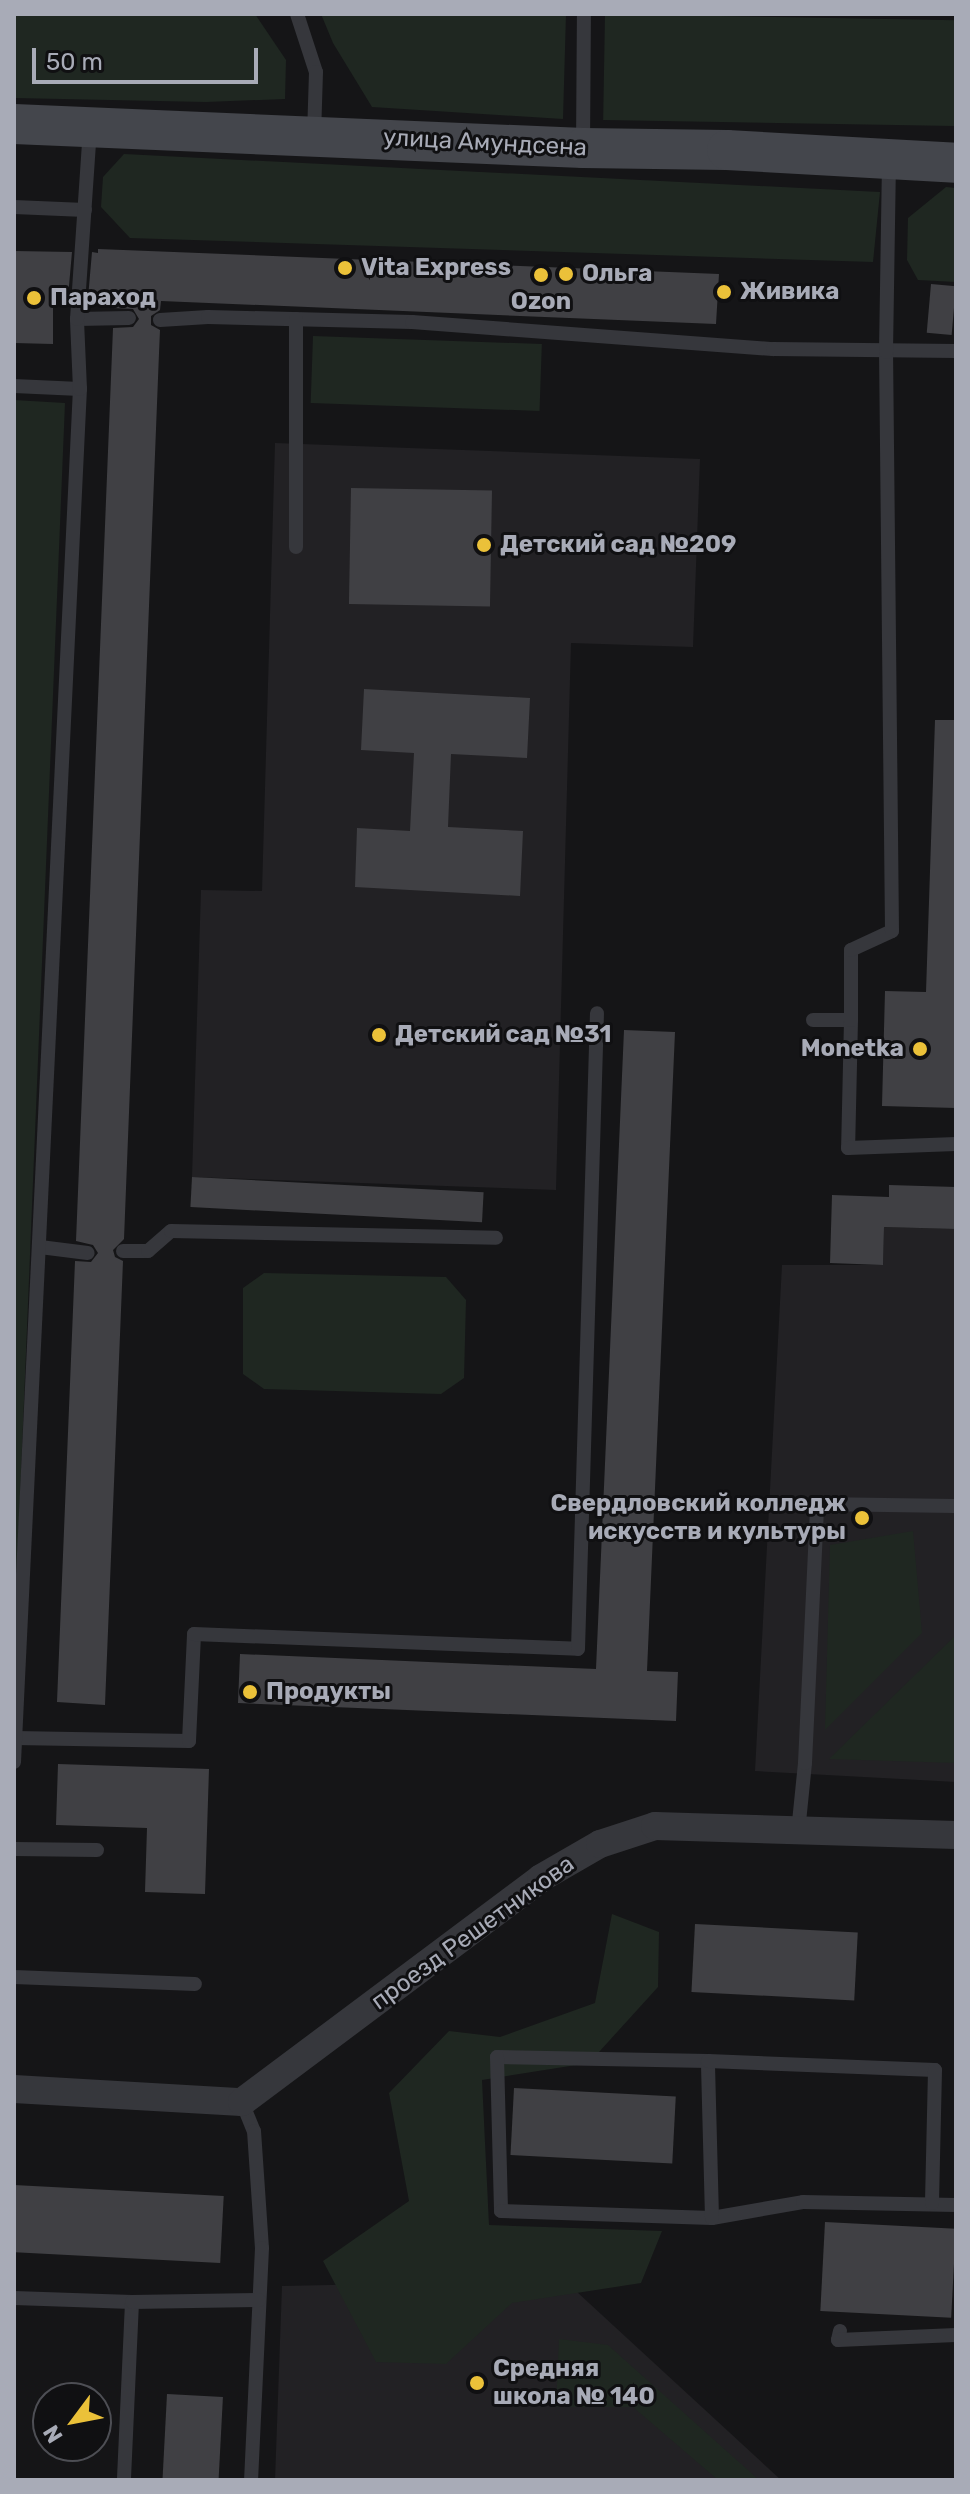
<!DOCTYPE html>
<meta charset="utf-8">
<style>
body{margin:0}
#map{position:relative;width:970px;height:2494px;overflow:hidden;background:#151517;font-family:Rubik,sans-serif}
div>[style]{position:absolute}
.built>*{inset:0;background:#222124}
.green>*{inset:0;background:#1f2721;transform-origin:0 0}
.building>*{inset:0;background:#404044;transform-origin:0 0}
.lane>*{height:14px;margin:-7px;padding:0 7px;transform-origin:7px;border-radius:7px;background:#36373c}
.street>*{height:28px;margin:-14px;padding:0 14px;transform-origin:14px;border-radius:14px;background:#36373c}
.secondary>*{height:40px;margin:-20px;padding:0 20px;transform-origin:20px;border-radius:20px;background:#44464c}
.dots>*{width:22px;height:22px;translate:-50% -50%;box-sizing:border-box;border:4px solid #101012;border-radius:50%}
span{translate:-50% -50%;white-space:nowrap;text-align:center;line-height:1.15;-webkit-text-stroke:6px #101012;paint-order:stroke}
.street-label{font-size:24px;color:#a8abb7}
.poi-label{font-size:24px;color:#a8abb7;font-weight:700}
.left{translate:0 -50%;text-align:left}
.right{translate:-100% -50%;text-align:right}
.frame{position:absolute;inset:0;border:16px solid #a8abb7;pointer-events:none}
.north{position:absolute;left:32px;top:2382px;width:80px;height:80px;box-sizing:border-box;background:#101012;border:2px solid #4d4e54;border-radius:50%;rotate:238deg;font-size:22px;font-weight:700;line-height:32px;text-align:center;color:#a8abb7}
.north::after{content:'';display:block;margin:auto;width:28px;height:36px;background:#ebc139;clip-path:polygon(50% 0,100% 100%,50% 72%,0 100%)}
.scale{position:absolute;left:32px;top:48px;width:226px;height:36px;box-sizing:border-box;border:4px solid #a8abb7;border-top:0;padding-left:10px;font-size:24px;line-height:28px;white-space:nowrap;color:#a8abb7;-webkit-text-stroke:6px #101012;paint-order:stroke}
</style>
<div id="map">
<div class="built">
<div style="clip-path:polygon(275px 443px,700px 459px,693px 647px,571px 643px,556px 1190px,192px 1177px,201px 890px,262px 891px)"></div>
<div style="clip-path:polygon(884px 1227px,956px 1229px,956px 1782px,755px 1771px,782px 1265px,883px 1265px)"></div>
<div style="clip-path:polygon(564px 2280px,781px 2480px,275px 2480px,282px 2286px)"></div>
</div>
<div class="green">
<div style="clip-path:polygon(14px 14px,255px 14px,286px 60px,285px 99px,206px 102px,14px 98px)"></div>
<div style="clip-path:polygon(321px 14px,566px 14px,563px 119px,372px 107px,333px 43px)"></div>
<div style="left:605px;top:14px;width:351px;height:106px;rotate:1deg"></div>
<div style="clip-path:polygon(124px 154px,880px 192px,873px 262px,130px 238px,101px 207px,103px 177px)"></div>
<div style="clip-path:polygon(946px 187px,956px 188px,956px 282px,918px 280px,907px 260px,908px 218px)"></div>
<div style="left:313px;top:336px;width:229px;height:67px;rotate:2deg"></div>
<div style="clip-path:polygon(14px 400px,65px 403px,14px 1644px)"></div>
<div style="clip-path:polygon(264px 1273px,446px 1277px,466px 1300px,464px 1378px,441px 1394px,264px 1389px,243px 1374px,243px 1288px)"></div>
<div style="clip-path:polygon(913px 1531px,922px 1633px,825px 1730px,830px 1545px)"></div>
<div style="clip-path:polygon(956px 1635px,956px 1763px,829px 1759px)"></div>
<div style="clip-path:polygon(612px 1914px,659px 1932px,658px 1987px,589px 2063px,482px 2080px,489px 2225px,662px 2231px,641px 2283px,512px 2303px,446px 2364px,376px 2362px,323px 2261px,409px 2201px,389px 2093px,449px 2031px,500px 2037px,595px 2003px)"></div>
<div style="clip-path:polygon(559px 2339px,608px 2345px,759px 2480px,718px 2480px,633px 2407px,556px 2407px)"></div>
</div>
<div class="building">
<div style="clip-path:polygon(98px 249px,719px 274px,716px 324px,161px 301px,160px 310px,151px 316px,151px 325px,160px 330px,159px 353px,124px 1239px,113px 1250px,115px 1257px,123px 1261px,105px 1705px,57px 1702px,75px 1261px,91px 1262px,98px 1253px,93px 1245px,76px 1241px,113px 328px,133px 327px,139px 319px,133px 309px,113px 308px,114px 299px,88px 298px,92px 252px,98px 253px)"></div>
<div style="clip-path:polygon(14px 251px,72px 252px,68px 297px,53px 296px,53px 344px,14px 343px)"></div>
<div style="left:931px;top:284px;width:25px;height:49px;rotate:5deg"></div>
<div style="left:351px;top:488px;width:141px;height:116px;rotate:1deg"></div>
<div style="clip-path:polygon(364px 689px,530px 698px,527px 758px,451px 754px,448px 827px,523px 831px,520px 896px,355px 887px,357px 828px,410px 831px,414px 753px,361px 750px)"></div>
<div style="clip-path:polygon(935px 720px,956px 720px,956px 1108px,882px 1106px,885px 991px,926px 992px)"></div>
<div style="clip-path:polygon(624px 1030px,675px 1032px,647px 1671px,678px 1672px,676px 1721px,238px 1703px,240px 1654px,596px 1669px)"></div>
<div style="left:192px;top:1177px;width:292px;height:30px;rotate:3deg"></div>
<div style="clip-path:polygon(889px 1185px,956px 1187px,956px 1229px,884px 1227px,883px 1265px,830px 1263px,832px 1195px,889px 1197px)"></div>
<div style="clip-path:polygon(58px 1764px,209px 1769px,205px 1894px,145px 1892px,147px 1828px,56px 1825px)"></div>
<div style="left:695px;top:1924px;width:163px;height:68px;rotate:3deg"></div>
<div style="left:514px;top:2088px;width:162px;height:67px;rotate:3deg"></div>
<div style="left:14px;top:2185px;width:210px;height:67px;rotate:3deg"></div>
<div style="left:825px;top:2222px;width:131px;height:89px;rotate:3deg"></div>
<div style="left:167px;top:2394px;width:56px;height:86px;rotate:3deg"></div>
</div>
<div class="lane">
<div style="left:297px;top:14px;width:61px;rotate:71.9deg"></div>
<div style="left:316px;top:72px;width:62px;rotate:91.8deg"></div>
<div style="left:583px;top:146px;width:132px;rotate:-89.6deg"></div>
<div style="left:14px;top:207px;width:71px;rotate:2.4deg"></div>
<div style="left:77px;top:319px;width:52px;rotate:-1.1deg"></div>
<div style="left:160px;top:320px;width:48px;rotate:-3.6deg"></div>
<div style="left:208px;top:317px;width:204px;rotate:1.4deg"></div>
<div style="left:412px;top:322px;width:362px;rotate:4.3deg"></div>
<div style="left:773px;top:349px;width:183px;rotate:0.6deg"></div>
<div style="left:14px;top:386px;width:66px;rotate:2.6deg"></div>
<div style="left:296px;top:547px;width:228px;rotate:-90deg"></div>
<div style="left:813px;top:1020px;width:38px"></div>
<div style="left:851px;top:1020px;width:128px;rotate:91.3deg"></div>
<div style="left:848px;top:1148px;width:108px;rotate:-2.1deg"></div>
<div style="left:851px;top:1020px;width:70px;rotate:-90deg"></div>
<div style="left:851px;top:950px;width:45px;rotate:-24.9deg"></div>
<div style="left:892px;top:931px;width:579px;rotate:-90.59deg"></div>
<div style="left:886px;top:352px;width:191px;rotate:-89.1deg"></div>
<div style="left:40px;top:1247px;width:48px;rotate:7.1deg"></div>
<div style="left:123px;top:1251px;width:25px"></div>
<div style="left:148px;top:1251px;width:30px;rotate:-41deg"></div>
<div style="left:171px;top:1231px;width:325px;rotate:1.2deg"></div>
<div style="left:15px;top:1738px;width:174px;rotate:1deg"></div>
<div style="left:189px;top:1741px;width:107px;rotate:-87.3deg"></div>
<div style="left:194px;top:1634px;width:384px;rotate:2.2deg"></div>
<div style="left:578px;top:1649px;width:636px;rotate:-88.29deg"></div>
<div style="left:14px;top:1762px;width:1375px;rotate:-87.25deg"></div>
<div style="left:80px;top:389px;width:70px;rotate:-92.5deg"></div>
<div style="left:77px;top:319px;width:191px;rotate:-86.1deg"></div>
<div style="left:798px;top:1832px;width:69px;rotate:-84.2deg"></div>
<div style="left:805px;top:1763px;width:259px;rotate:-87.3deg"></div>
<div style="left:817px;top:1504px;width:138px;rotate:0.8deg"></div>
<div style="left:14px;top:1849px;width:83px;rotate:0.7deg"></div>
<div style="left:14px;top:1977px;width:181px;rotate:2.2deg"></div>
<div style="left:708px;top:2061px;width:211px;rotate:-178.9deg"></div>
<div style="left:497px;top:2057px;width:154px;rotate:88.5deg"></div>
<div style="left:501px;top:2211px;width:211px;rotate:1.9deg"></div>
<div style="left:712px;top:2218px;width:92px;rotate:-10deg"></div>
<div style="left:803px;top:2202px;width:153px;rotate:1.1deg"></div>
<div style="left:242px;top:2102px;width:31px;rotate:68deg"></div>
<div style="left:254px;top:2131px;width:117px;rotate:86.1deg"></div>
<div style="left:262px;top:2248px;width:232px;rotate:92.7deg"></div>
<div style="left:712px;top:2218px;width:157px;rotate:-91.5deg"></div>
<div style="left:708px;top:2061px;width:227px;rotate:2.3deg"></div>
<div style="left:935px;top:2070px;width:133px;rotate:91.3deg"></div>
<div style="left:14px;top:2298px;width:118px;rotate:1.9deg"></div>
<div style="left:132px;top:2302px;width:178px;rotate:92.6deg"></div>
<div style="left:132px;top:2302px;width:127px;rotate:-0.9deg"></div>
<div style="left:840px;top:2331px;width:9px;rotate:103deg"></div>
<div style="left:838px;top:2340px;width:118px;rotate:-2.4deg"></div>
</div>
<div class="street">
<div style="left:14px;top:2089px;width:228px;rotate:3.3deg"></div>
<div style="left:242px;top:2102px;width:374px;rotate:-36.8deg"></div>
<div style="left:541px;top:1878px;width:68px;rotate:-30deg"></div>
<div style="left:600px;top:1844px;width:58px;rotate:-18.1deg"></div>
<div style="left:655px;top:1826px;width:301px;rotate:1.7deg"></div>
</div>
<div class="secondary">
<div style="left:14px;top:124px;width:570px;rotate:2.42deg"></div>
<div style="left:583px;top:148px;width:144px;rotate:0.8deg"></div>
<div style="left:727px;top:150px;width:229px;rotate:3.2deg"></div>
</div>
<div class="dots">
<div style="left:345px;top:268px;background:#ebc139"></div>
<div style="left:566px;top:274px;background:#ebc139"></div>
<div style="left:541px;top:275px;background:#ebc139"></div>
<div style="left:724px;top:292px;background:#ebc139"></div>
<div style="left:34px;top:298px;background:#ebc139"></div>
<div style="left:484px;top:545px;background:#ebc139"></div>
<div style="left:379px;top:1035px;background:#ebc139"></div>
<div style="left:920px;top:1049px;background:#ebc139"></div>
<div style="left:862px;top:1518px;background:#ebc139"></div>
<div style="left:250px;top:1692px;background:#ebc139"></div>
<div style="left:477px;top:2383px;background:#ebc139"></div>
</div>
<div class="street-label">
<span style="left:485px;top:143px;rotate:3deg">улица Амундсена</span>
<span style="left:473px;top:1933px;rotate:-36deg">проезд Решетникова</span>
</div>
<div class="poi-label">
<span class="left" style="left:361px;top:268px">Vita Express</span>
<span class="left" style="left:582px;top:274px">Ольга</span>
<span class="left" style="left:740px;top:292px">Живика</span>
<span class="left" style="left:50px;top:298px">Параход</span>
<span style="left:541px;top:302px">Ozon</span>
<span class="left" style="left:500px;top:545px">Детский сад №209</span>
<span class="left" style="left:395px;top:1035px">Детский сад №31</span>
<span class="right" style="left:904px;top:1049px">Monetka</span>
<span class="right" style="left:846px;top:1518px">Свердловский колледж<br>искусств и культуры</span>
<span class="left" style="left:266px;top:1692px">Продукты</span>
<span class="left" style="left:493px;top:2383px">Средняя<br>школа № 140</span>
</div>
<div class="frame"></div>
<div class="north">N</div>
<div class="scale">50 m</div>
</div>
